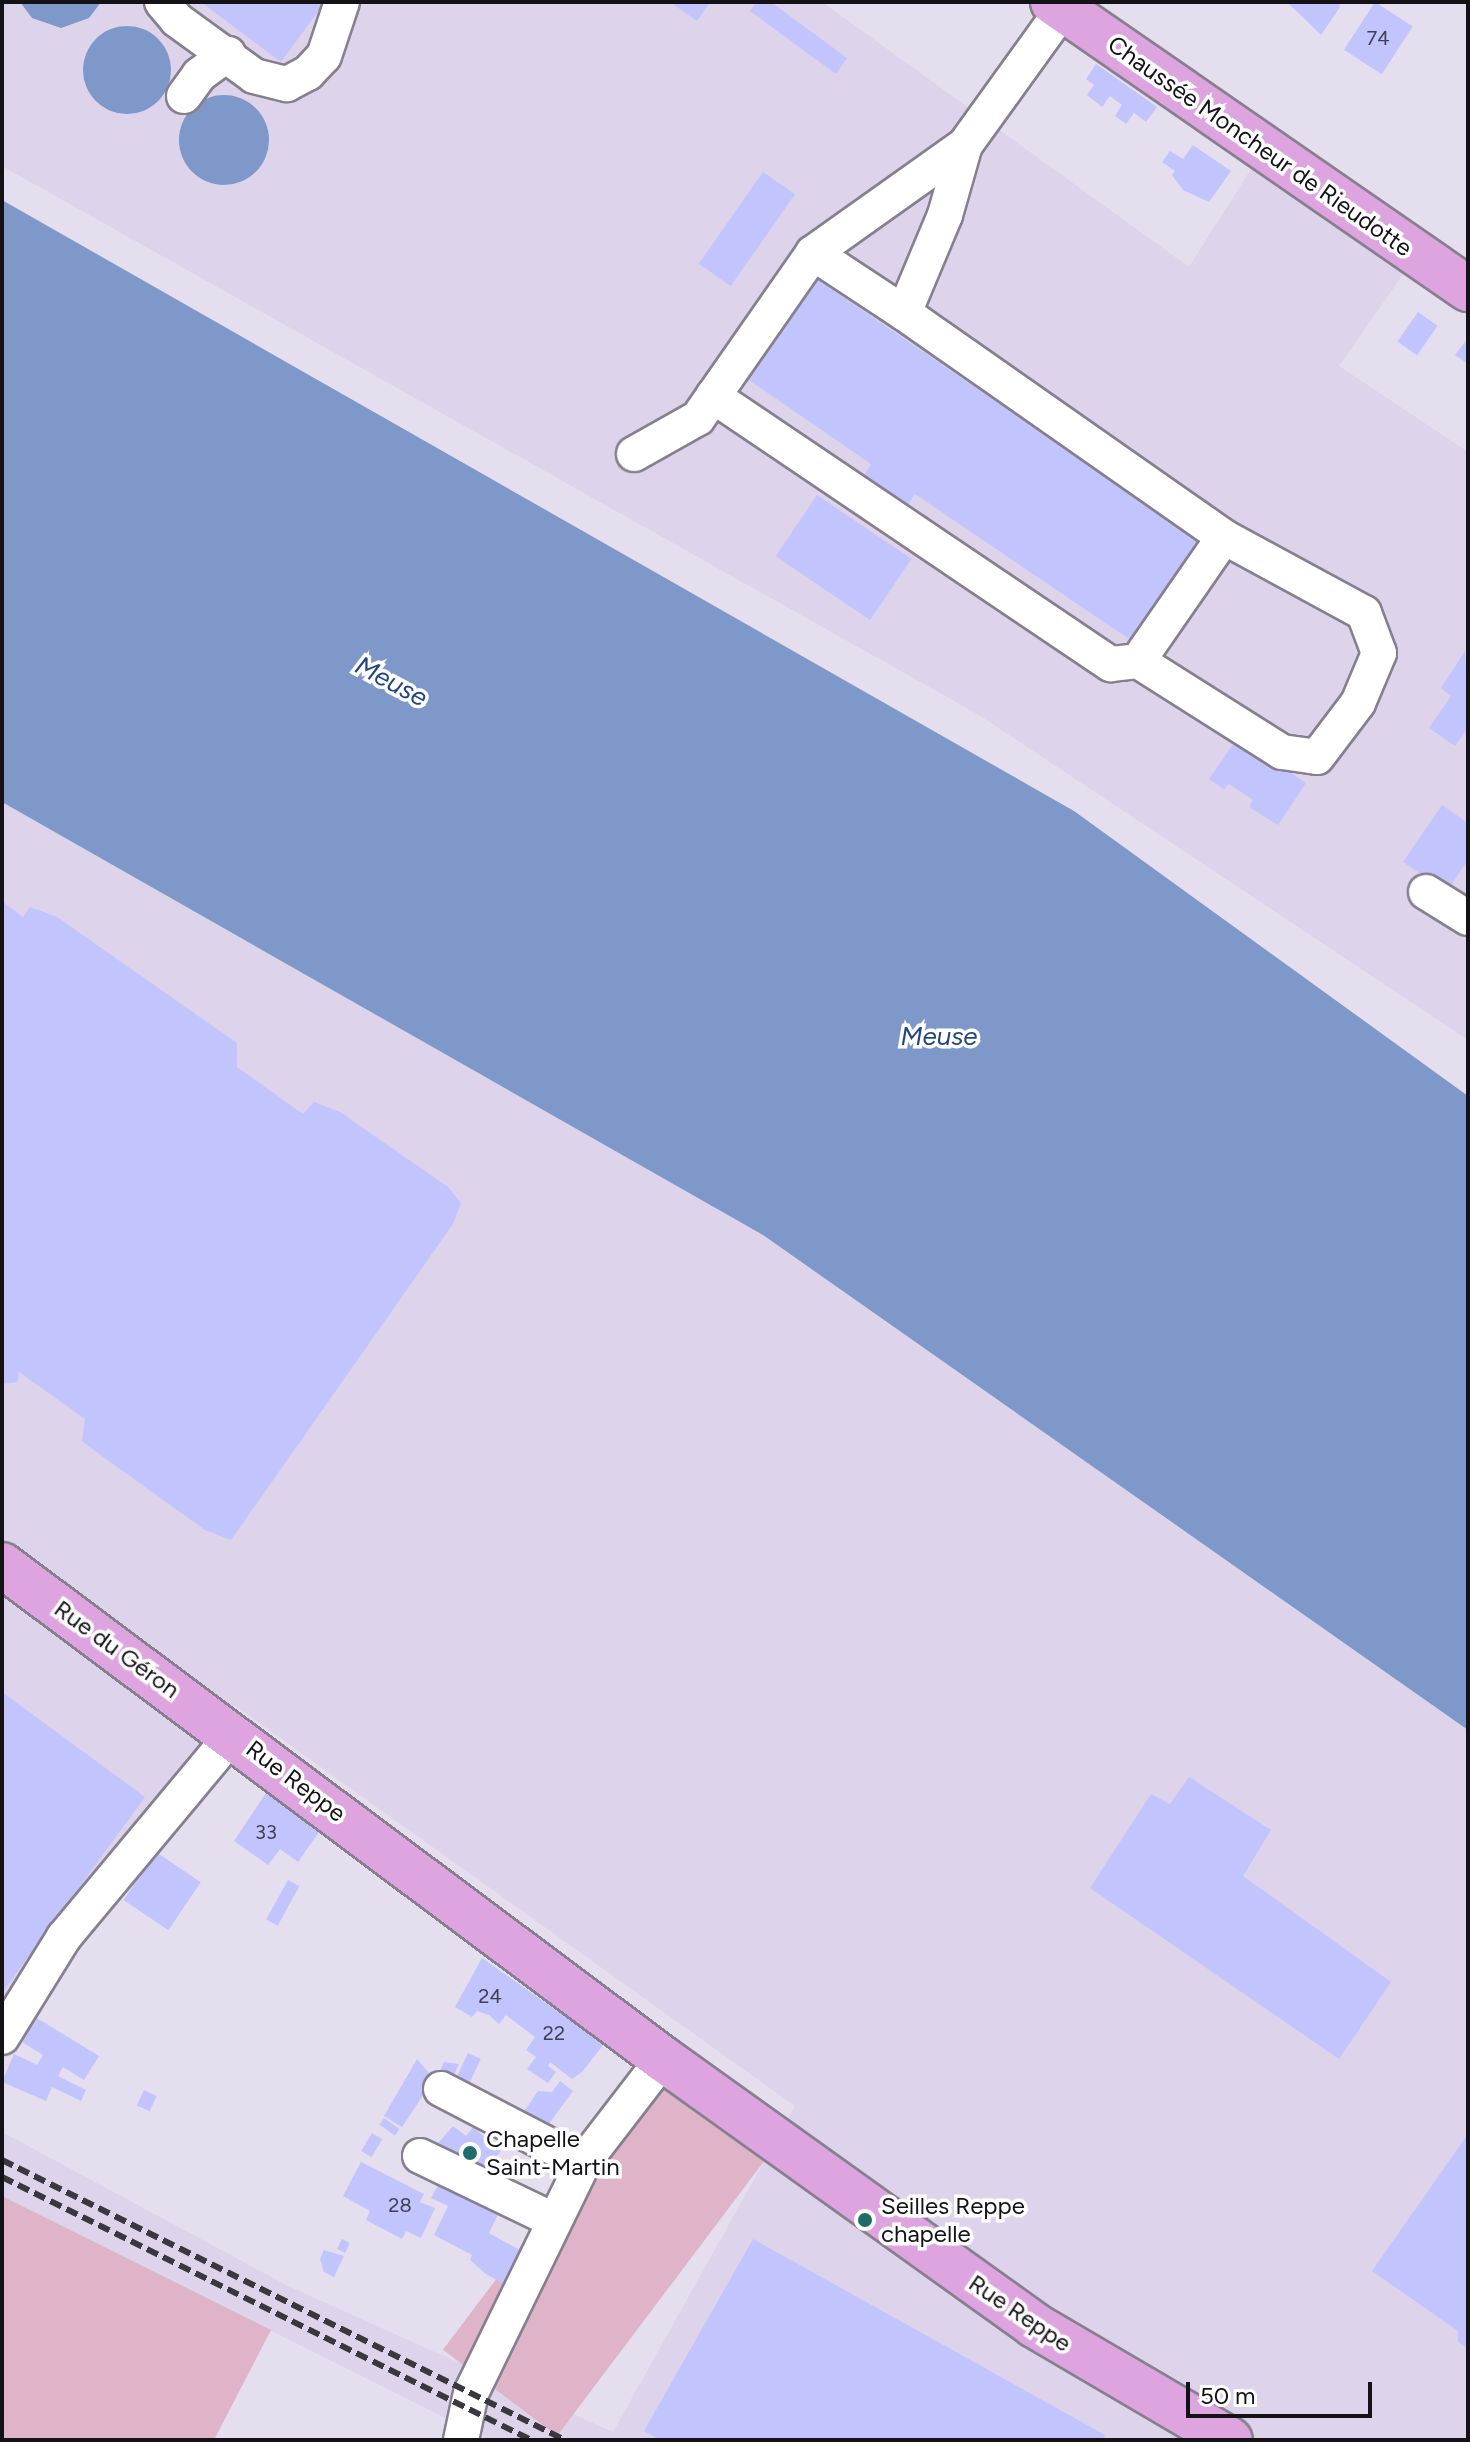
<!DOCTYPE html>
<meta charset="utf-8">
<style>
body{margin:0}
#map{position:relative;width:1470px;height:2442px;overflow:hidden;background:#e5deee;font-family:Figtree,sans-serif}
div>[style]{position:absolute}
.built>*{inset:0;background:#ddd3ea}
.green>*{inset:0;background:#dfb3c8;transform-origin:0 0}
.water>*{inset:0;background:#7d98c9}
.round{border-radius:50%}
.building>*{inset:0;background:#c2c4fd;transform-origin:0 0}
.roads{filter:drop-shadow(2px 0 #86808e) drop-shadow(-2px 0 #86808e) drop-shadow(0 2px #86808e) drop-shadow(0 -2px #86808e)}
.minor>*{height:34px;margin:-17px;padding:0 17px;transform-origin:17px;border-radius:17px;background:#fff}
.major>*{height:44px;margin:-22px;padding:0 22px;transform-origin:22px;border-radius:22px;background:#dea4df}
.rail>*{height:6px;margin-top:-3px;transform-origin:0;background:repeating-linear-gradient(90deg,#3a373e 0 12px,transparent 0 18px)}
.dots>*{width:22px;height:22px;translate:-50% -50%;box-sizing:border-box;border:4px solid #fff;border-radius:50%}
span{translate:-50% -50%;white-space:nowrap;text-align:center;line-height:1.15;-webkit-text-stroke:7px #fff;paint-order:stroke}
.number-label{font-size:20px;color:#403e50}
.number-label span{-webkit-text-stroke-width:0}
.street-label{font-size:24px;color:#141217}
.poi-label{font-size:24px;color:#141217}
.left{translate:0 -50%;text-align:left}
.water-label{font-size:26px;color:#254582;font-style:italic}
.frame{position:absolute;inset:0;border:4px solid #141217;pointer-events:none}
.scale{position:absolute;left:1186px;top:2382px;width:186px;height:36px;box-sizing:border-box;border:4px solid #141217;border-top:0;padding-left:10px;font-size:24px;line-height:28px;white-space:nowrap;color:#141217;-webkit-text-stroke:6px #fff;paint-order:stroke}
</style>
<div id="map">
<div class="built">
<div style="clip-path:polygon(2px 2px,822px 2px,1189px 267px,1251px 169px,1406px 270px,1339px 366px,1468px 452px,1468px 1040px,979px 715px,2px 166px)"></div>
<div style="clip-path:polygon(2px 802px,763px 1235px,1468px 1730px,1468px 2440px,489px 2440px,2px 2196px,2px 2132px,288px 2286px,613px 2432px,795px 2106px,234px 1705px,56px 1933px,2px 2012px)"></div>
</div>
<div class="green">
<div style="left:653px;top:2071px;width:143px;height:349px;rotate:37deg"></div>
<div style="clip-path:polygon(2px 2196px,271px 2330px,214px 2440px,2px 2438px)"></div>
</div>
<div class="water">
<div style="clip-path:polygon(20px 2px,101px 2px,89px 18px,61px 28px,32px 18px)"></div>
<div class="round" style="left:83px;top:26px;width:88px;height:88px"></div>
<div class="round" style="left:179px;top:95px;width:90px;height:90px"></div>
<div style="clip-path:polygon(2px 200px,1074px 811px,1468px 1096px,1468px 1730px,763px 1235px,2px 802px)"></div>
</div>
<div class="building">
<div style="clip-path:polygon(201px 2px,325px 2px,281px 62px)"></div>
<div style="clip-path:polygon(670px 2px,710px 2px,697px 21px)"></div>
<div style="clip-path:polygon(757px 2px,771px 2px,847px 58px,836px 74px,750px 11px)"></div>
<div style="clip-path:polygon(1287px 2px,1339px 2px,1340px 7px,1321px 35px)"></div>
<div style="left:1375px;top:2px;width:45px;height:57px;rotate:33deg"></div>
<div style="clip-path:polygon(1096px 64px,1157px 107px,1146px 122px,1134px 113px,1126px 124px,1115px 116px,1122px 105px,1110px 96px,1102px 107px,1087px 95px,1094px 85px,1086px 79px)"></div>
<div style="clip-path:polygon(1193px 145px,1231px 171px,1209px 202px,1183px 190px,1172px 175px,1175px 171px,1162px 162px,1170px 151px,1183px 159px)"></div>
<div style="left:763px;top:172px;width:39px;height:112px;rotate:35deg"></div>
<div style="clip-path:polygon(815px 278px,1199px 540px,1132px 641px,915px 494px,901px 515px,858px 485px,871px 464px,746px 378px)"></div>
<div style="left:1418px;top:312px;width:24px;height:36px;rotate:35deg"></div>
<div style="clip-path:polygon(1468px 338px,1468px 364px,1455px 355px)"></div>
<div style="left:817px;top:495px;width:114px;height:74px;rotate:34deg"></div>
<div style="clip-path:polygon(1465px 651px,1468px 727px,1455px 746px,1429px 728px,1451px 696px,1441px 688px)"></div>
<div style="clip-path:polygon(1238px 737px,1306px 783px,1278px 825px,1249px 807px,1253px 800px,1229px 784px,1224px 789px,1209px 779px)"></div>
<div style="clip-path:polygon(1442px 805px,1468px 823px,1468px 860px,1447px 891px,1403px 862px)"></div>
<div style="clip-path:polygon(2px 901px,23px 917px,30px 907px,57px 917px,237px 1043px,237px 1067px,303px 1114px,314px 1102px,340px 1112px,448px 1187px,461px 1203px,453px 1224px,231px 1540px,205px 1530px,95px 1451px,82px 1441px,85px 1419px,19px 1372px,17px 1382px,2px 1384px)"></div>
<div style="clip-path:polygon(2px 1692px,145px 1797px,2px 1993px)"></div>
<div style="clip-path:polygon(1189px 1777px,1271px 1830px,1243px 1876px,1391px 1982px,1339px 2059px,1090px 1888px,1151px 1794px,1170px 1804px)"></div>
<div style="clip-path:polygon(266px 1793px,319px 1832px,298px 1862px,280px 1849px,268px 1865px,234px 1841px)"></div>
<div style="left:156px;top:1852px;width:54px;height:58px;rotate:34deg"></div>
<div style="left:288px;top:1880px;width:13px;height:45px;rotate:29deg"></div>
<div style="clip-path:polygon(482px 1958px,604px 2044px,582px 2072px,572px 2079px,550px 2062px,548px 2066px,556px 2072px,548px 2083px,527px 2069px,536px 2057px,526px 2050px,535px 2037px,506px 2015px,499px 2024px,489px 2015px,477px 2011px,472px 2017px,455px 2007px)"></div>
<div style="clip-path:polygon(27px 2012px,99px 2056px,84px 2080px,63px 2067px,58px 2076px,86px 2090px,81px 2101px,52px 2087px,46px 2101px,2px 2082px,14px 2054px,37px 2065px,43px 2055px,12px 2036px)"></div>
<div style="left:468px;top:2053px;width:14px;height:32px;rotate:25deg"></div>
<div style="clip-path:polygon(417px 2059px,434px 2079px,402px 2127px,384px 2116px)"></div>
<div style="clip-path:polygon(444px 2062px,459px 2064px,450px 2084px,437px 2077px)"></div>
<div style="clip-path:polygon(560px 2081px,573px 2091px,545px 2129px,523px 2113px,538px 2091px,552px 2092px)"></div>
<div style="left:144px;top:2090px;width:14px;height:17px;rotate:25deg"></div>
<div style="left:384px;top:2118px;width:19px;height:8px;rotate:35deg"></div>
<div style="clip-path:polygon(453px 2126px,466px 2136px,473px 2127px,501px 2151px,479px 2177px,434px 2148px)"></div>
<div style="left:372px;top:2133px;width:12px;height:21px;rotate:31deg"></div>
<div style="clip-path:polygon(1468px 2134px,1468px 2349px,1458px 2342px,1458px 2331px,1372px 2271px)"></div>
<div style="clip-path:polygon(361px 2162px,424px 2194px,420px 2202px,435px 2208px,421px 2238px,406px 2231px,402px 2239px,366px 2220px,370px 2211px,343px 2196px)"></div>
<div style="clip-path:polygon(441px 2180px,501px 2208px,489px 2233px,525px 2253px,506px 2285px,486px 2274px,470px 2260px,472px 2255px,434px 2235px,448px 2206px,431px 2198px)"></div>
<div style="left:342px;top:2239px;width:9px;height:11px;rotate:27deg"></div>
<div style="clip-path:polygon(753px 2239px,1105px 2435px,1103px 2440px,660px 2440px,644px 2431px)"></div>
<div style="clip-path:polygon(324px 2250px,344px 2256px,334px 2277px,324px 2272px,320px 2259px)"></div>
</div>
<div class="roads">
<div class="minor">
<div style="left:162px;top:2px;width:23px;rotate:50deg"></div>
<div style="left:177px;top:20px;width:95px;rotate:36deg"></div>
<div style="left:254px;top:76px;width:34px;rotate:14deg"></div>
<div style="left:287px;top:84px;width:24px;rotate:-28deg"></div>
<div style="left:308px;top:73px;width:23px;rotate:-47deg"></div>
<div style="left:324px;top:56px;width:57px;rotate:-71.6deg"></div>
<div style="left:184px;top:96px;width:26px;rotate:-54deg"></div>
<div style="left:199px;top:75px;width:36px;rotate:-36deg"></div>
<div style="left:813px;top:253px;width:109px;rotate:33.4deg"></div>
<div style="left:904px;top:313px;width:106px;rotate:-67.3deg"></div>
<div style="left:945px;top:215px;width:73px;rotate:-74.1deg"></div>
<div style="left:713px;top:396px;width:480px;rotate:34deg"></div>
<div style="left:1111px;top:664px;width:27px;rotate:-6deg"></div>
<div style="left:1138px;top:661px;width:151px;rotate:-55.3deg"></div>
<div style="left:1224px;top:537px;width:391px;rotate:-145deg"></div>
<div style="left:634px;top:454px;width:73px;rotate:-29.4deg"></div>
<div style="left:698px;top:418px;width:201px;rotate:-55.1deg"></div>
<div style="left:813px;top:253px;width:186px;rotate:-35.4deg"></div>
<div style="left:965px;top:145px;width:168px;rotate:-54.2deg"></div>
<div style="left:1138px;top:661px;width:170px;rotate:32.3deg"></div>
<div style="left:1282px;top:752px;width:35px;rotate:8deg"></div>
<div style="left:1317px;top:757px;width:68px;rotate:-52.8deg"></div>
<div style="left:1358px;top:703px;width:54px;rotate:-67.2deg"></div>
<div style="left:1379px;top:653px;width:43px;rotate:-110.6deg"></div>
<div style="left:1364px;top:613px;width:159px;rotate:-151.5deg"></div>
<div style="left:1426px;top:892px;width:49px;rotate:31.8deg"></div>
<div style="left:2px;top:2037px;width:118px;rotate:-58.2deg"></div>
<div style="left:64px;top:1937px;width:264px;rotate:-50.2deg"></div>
<div style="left:441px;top:2089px;width:160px;rotate:27.5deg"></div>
<div style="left:420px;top:2156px;width:148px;rotate:25.7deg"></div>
<div style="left:461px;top:2440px;width:48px;rotate:-78deg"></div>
<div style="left:471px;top:2393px;width:256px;rotate:-64deg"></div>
<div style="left:583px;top:2163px;width:131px;rotate:-52.4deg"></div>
</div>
<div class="major">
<div style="left:1053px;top:2px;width:505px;rotate:34.67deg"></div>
<div style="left:2px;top:1565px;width:825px;rotate:36.77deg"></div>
<div style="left:663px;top:2059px;width:457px;rotate:35.6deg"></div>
<div style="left:1034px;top:2325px;width:227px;rotate:30.4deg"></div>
</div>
</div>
<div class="rail">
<div style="left:2px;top:2160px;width:629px;rotate:26.44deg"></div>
<div style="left:2px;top:2177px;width:591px;rotate:26.43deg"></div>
</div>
<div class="dots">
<div style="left:470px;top:2153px;background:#206c6d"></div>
<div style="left:865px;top:2220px;background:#206c6d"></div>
</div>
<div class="number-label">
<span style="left:1378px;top:38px">74</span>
<span style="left:266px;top:1832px">33</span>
<span style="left:490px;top:1996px">24</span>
<span style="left:554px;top:2033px">22</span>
<span style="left:400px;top:2205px">28</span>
</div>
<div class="street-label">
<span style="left:1260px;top:146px;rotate:35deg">Chaussée Moncheur de Rieudotte</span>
<span style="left:117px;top:1649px;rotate:36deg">Rue du Géron</span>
<span style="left:296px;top:1781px;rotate:37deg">Rue Reppe</span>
<span style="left:1020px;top:2313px;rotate:34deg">Rue Reppe</span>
</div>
<div class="poi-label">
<span class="left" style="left:486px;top:2153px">Chapelle<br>Saint-Martin</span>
<span class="left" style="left:881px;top:2220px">Seilles Reppe<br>chapelle</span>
</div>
<div class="water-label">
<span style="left:391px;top:682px;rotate:28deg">Meuse</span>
<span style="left:939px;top:1037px">Meuse</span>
</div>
<div class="frame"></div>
<div class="scale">50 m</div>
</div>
